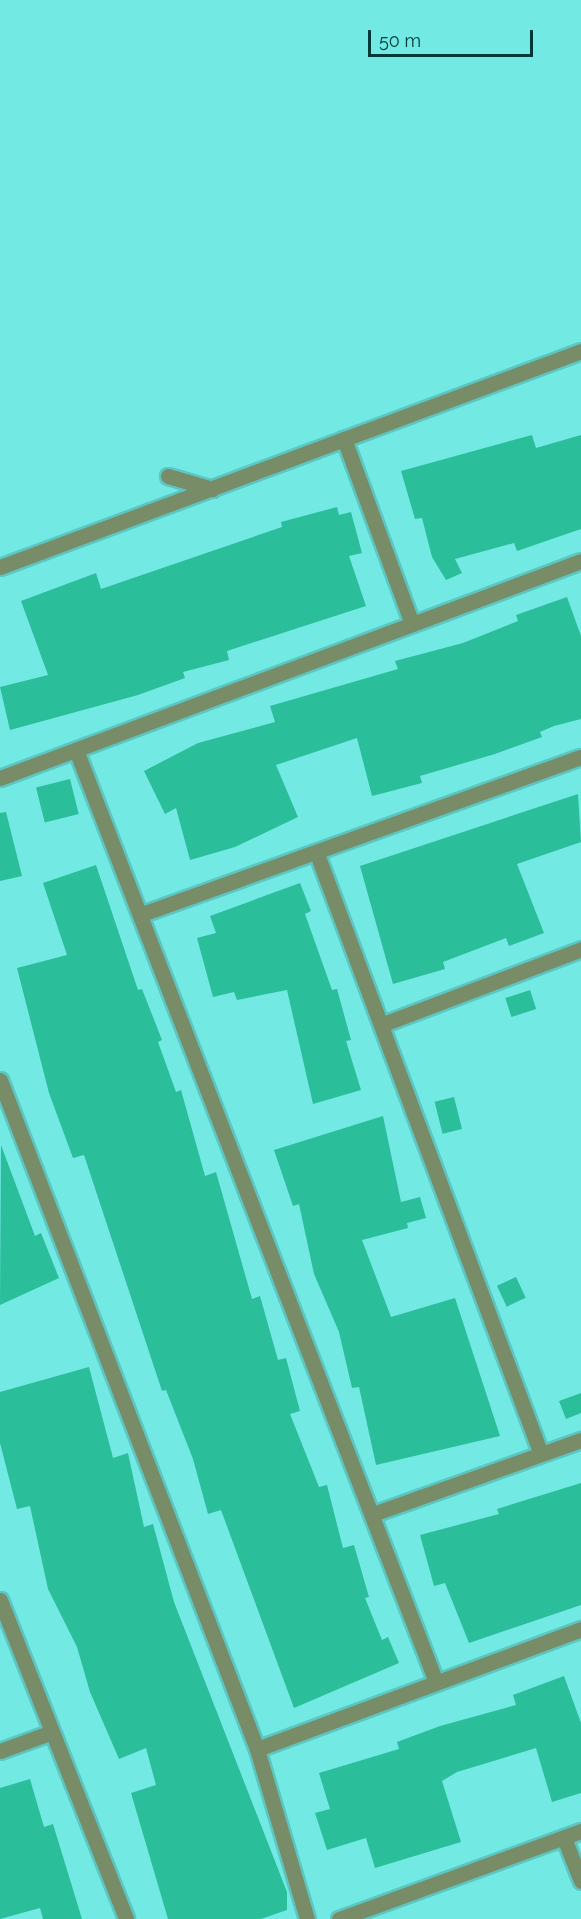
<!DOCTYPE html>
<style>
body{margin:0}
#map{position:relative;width:581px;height:1919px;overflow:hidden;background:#73e9e4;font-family:Raleway,sans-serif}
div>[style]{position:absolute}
.building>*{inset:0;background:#2abe9b;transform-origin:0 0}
.roads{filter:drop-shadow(2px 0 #5cc6c1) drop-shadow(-2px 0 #5cc6c1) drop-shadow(0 2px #5cc6c1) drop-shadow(0 -2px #5cc6c1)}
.minor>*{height:15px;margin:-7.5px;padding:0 7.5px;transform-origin:7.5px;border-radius:7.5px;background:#778c67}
span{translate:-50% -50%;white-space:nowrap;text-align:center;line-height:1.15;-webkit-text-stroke:5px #73e9e4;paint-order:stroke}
.scale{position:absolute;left:368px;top:30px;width:165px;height:27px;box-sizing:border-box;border:3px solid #003937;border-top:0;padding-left:8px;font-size:18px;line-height:21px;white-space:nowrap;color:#003937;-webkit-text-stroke:4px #73e9e4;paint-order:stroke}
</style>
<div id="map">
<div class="building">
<div style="clip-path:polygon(532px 435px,536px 448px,581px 435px,581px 529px,517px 551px,514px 543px,455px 559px,462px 573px,446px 580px,432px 557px,422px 518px,415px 519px,401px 471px)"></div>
<div style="clip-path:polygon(337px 507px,339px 515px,351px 512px,362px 553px,349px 556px,366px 606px,227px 651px,229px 660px,183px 672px,185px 678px,138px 695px,10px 730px,0 687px,48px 675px,21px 601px,96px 573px,101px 589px,282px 527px,281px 522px)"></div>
<div style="clip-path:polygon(567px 597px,581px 636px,581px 719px,554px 726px,540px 732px,542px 737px,495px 754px,420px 776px,422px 783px,372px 796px,357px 738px,276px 765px,298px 817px,235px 847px,190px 860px,176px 808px,165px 814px,144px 771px,198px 743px,275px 722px,270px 706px,398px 669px,395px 661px,463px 643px,518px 621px,516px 615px)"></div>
<div style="left:70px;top:779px;width:36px;height:35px;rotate:76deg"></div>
<div style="clip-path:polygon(578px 794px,581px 842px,517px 864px,544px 933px,509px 946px,506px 938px,443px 962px,445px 969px,393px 984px,360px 866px)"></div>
<div style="clip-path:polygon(6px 812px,22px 876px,0 881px,0 813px)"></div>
<div style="clip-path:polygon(96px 865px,138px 990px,142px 989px,162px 1040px,158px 1042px,176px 1092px,181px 1090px,205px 1176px,216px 1172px,252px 1299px,260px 1296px,278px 1360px,286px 1358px,300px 1411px,290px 1414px,319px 1487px,327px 1485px,343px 1548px,354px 1545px,369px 1597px,365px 1598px,382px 1640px,388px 1637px,399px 1663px,294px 1708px,221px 1510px,208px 1514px,193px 1459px,166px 1390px,162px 1391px,84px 1155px,73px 1158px,49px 1093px,17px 968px,67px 955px,43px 883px)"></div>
<div style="clip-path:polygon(300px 883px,311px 911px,305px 914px,332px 990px,337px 989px,351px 1040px,346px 1041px,361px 1090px,313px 1104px,287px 990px,237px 1000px,234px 992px,213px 997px,197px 938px,216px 933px,210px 916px)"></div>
<div style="left:530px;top:990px;width:20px;height:26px;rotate:72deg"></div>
<div style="left:454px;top:1097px;width:33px;height:20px;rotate:76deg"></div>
<div style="clip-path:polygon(383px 1116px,401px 1202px,420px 1197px,426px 1218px,407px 1223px,408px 1228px,362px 1240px,391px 1317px,455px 1298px,500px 1436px,376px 1465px,359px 1387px,352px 1388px,339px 1332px,314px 1274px,299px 1204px,293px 1206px,274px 1150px)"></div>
<div style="clip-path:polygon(1px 1145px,35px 1236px,41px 1233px,59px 1278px,0 1305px)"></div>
<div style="left:516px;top:1277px;width:23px;height:21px;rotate:65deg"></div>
<div style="clip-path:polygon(89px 1367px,113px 1458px,128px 1453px,144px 1527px,153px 1524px,174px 1602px,287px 1892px,287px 1910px,261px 1919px,168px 1919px,131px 1793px,156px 1785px,146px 1748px,119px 1759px,90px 1692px,77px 1647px,48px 1589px,30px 1506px,17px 1509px,0 1443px,0 1392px)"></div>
<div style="clip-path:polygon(581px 1393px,581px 1413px,566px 1419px,559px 1401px)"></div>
<div style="clip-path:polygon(581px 1483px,581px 1605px,469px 1643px,445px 1583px,434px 1586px,420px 1535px,499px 1514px,497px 1509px)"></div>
<div style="clip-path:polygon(564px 1676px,581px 1723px,581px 1793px,552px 1802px,536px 1748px,457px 1772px,442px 1781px,461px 1842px,375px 1868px,366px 1838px,327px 1850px,315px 1813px,330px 1809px,319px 1773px,399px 1749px,397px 1742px,440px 1726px,516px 1705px,513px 1695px)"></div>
<div style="clip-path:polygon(30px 1779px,44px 1827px,53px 1824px,82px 1919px,43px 1919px,40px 1908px,0 1919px,0 1788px)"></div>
</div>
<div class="roads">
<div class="minor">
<div style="left:344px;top:439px;width:197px;rotate:69.8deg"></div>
<div style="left:168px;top:476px;width:46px;rotate:16.5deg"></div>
<div style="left:0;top:567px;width:620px;rotate:-20.39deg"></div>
<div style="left:76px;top:750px;width:999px;rotate:68.88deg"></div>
<div style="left:0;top:778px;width:620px;rotate:-20.48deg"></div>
<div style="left:317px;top:854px;width:640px;rotate:69.53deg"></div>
<div style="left:142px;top:914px;width:466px;rotate:-19.7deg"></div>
<div style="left:383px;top:1024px;width:212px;rotate:-20.7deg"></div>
<div style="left:0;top:1080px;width:717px;rotate:68.99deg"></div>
<div style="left:257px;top:1749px;width:177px;rotate:73.6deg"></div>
<div style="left:373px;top:1514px;width:221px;rotate:-19.6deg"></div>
<div style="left:0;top:1600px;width:343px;rotate:68.4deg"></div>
<div style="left:257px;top:1749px;width:346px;rotate:-20.3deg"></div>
<div style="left:0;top:1751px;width:55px;rotate:-20.1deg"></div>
<div style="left:564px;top:1838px;width:46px;rotate:68.4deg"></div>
<div style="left:339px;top:1919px;width:258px;rotate:-20deg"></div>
</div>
</div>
<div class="scale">50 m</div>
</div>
